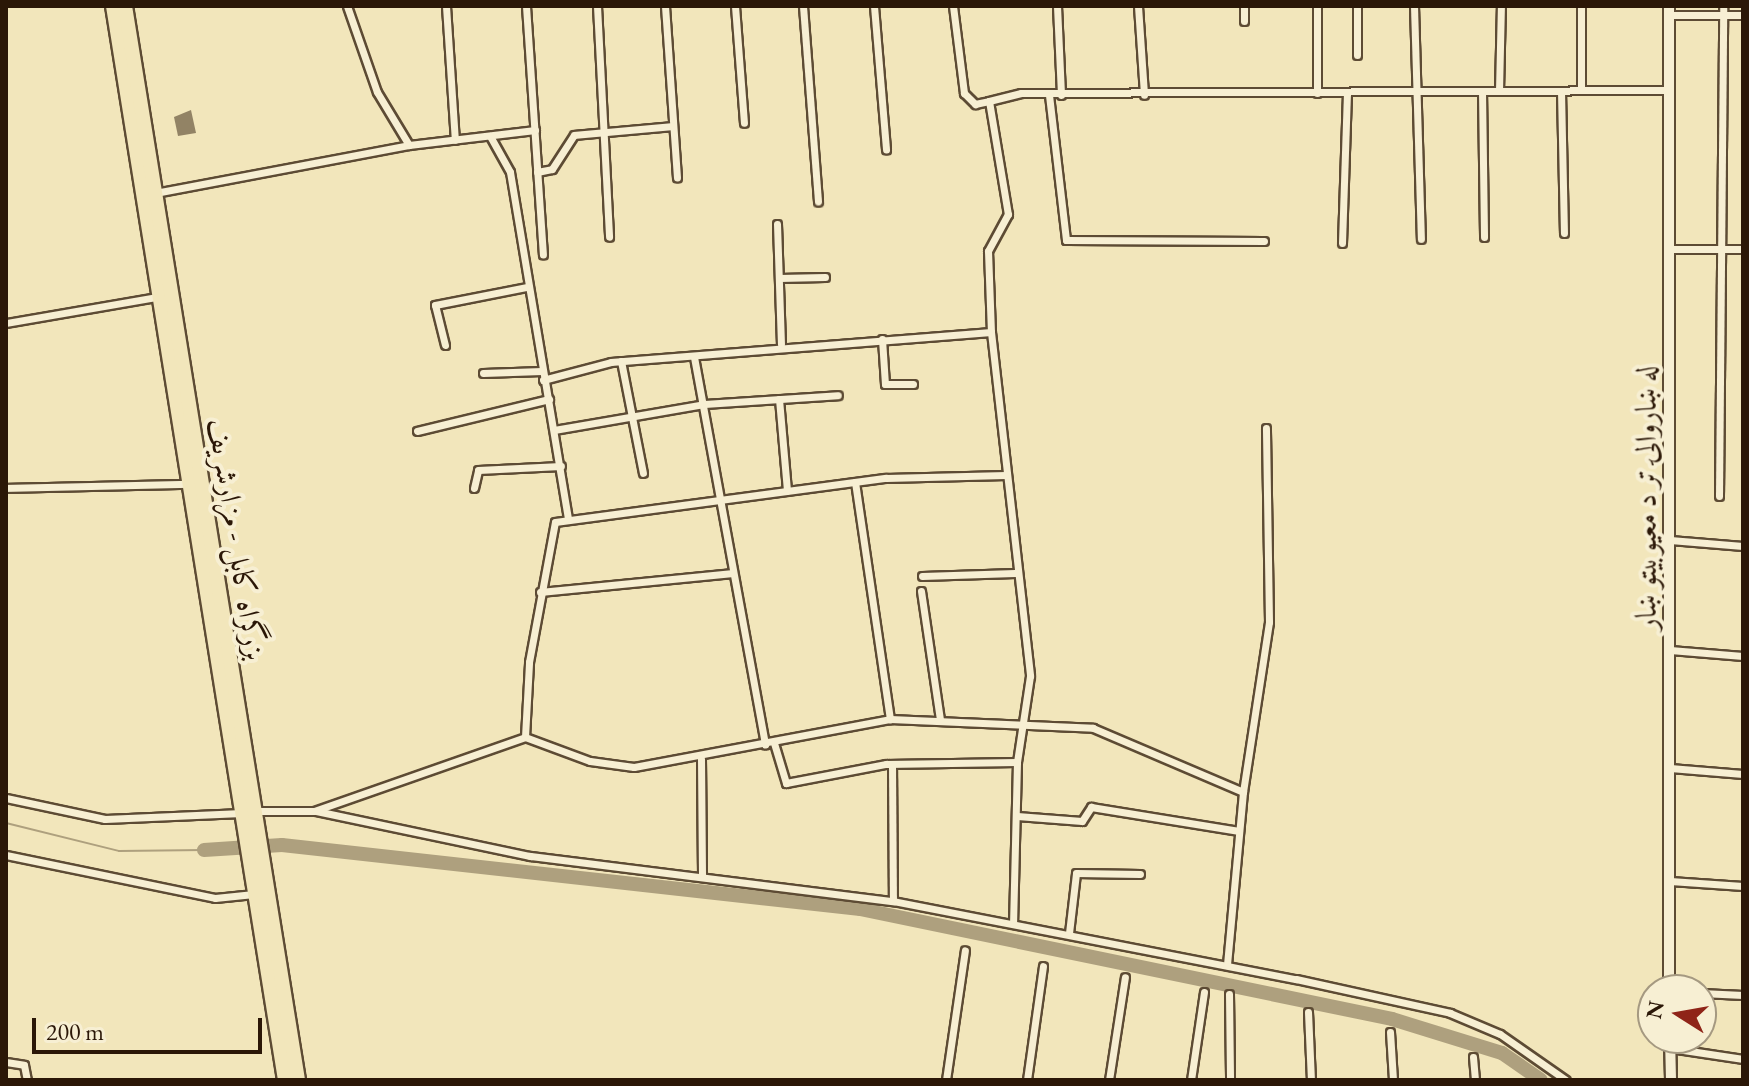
<!DOCTYPE html>
<meta charset="utf-8">
<style>
body{margin:0}
#map{position:relative;width:1749px;height:1086px;overflow:hidden;background:#f2e6bb;font-family:"EB Garamond",Amiri,serif}
div>[style]{position:absolute}
.stream>*{height:2px;margin:-1px;padding:0 1px;transform-origin:1px;border-radius:1px;background:#aea07e}
.river>*{height:14px;margin:-7px;padding:0 7px;transform-origin:7px;border-radius:7px;background:#aea07e}
.building>*{inset:0;background:#928365}
.roads{filter:drop-shadow(2px 0 #5d4b34) drop-shadow(-2px 0 #5d4b34) drop-shadow(0 2px #5d4b34) drop-shadow(0 -2px #5d4b34)}
.street>*{height:7px;margin:-3.5px;padding:0 3.5px;transform-origin:3.5px;border-radius:3.5px;background:#f7efd3}
.secondary>*{height:10px;margin:-5px;padding:0 5px;transform-origin:5px;border-radius:5px;background:#f7efd3}
.highway>*{height:14px;margin:-7px;padding:0 7px;transform-origin:7px;border-radius:7px;background:#f2e6bb}
span{translate:-50% -50%;white-space:nowrap;text-align:center;line-height:1.15;-webkit-text-stroke:8px #f7efd3;paint-order:stroke}
.street-label{font-size:30px;color:#2b1707}
.frame{position:absolute;inset:0;border:8px solid #2b1707;pointer-events:none}
.north{position:absolute;left:1637px;top:974px;width:80px;height:80px;box-sizing:border-box;background:#f7efd3;border:2px solid #a59981;border-radius:50%;rotate:281deg;font-size:22px;font-weight:700;line-height:32px;text-align:center;color:#2b1707}
.north::after{content:'';display:block;margin:auto;width:28px;height:36px;background:#8f2418;clip-path:polygon(50% 0,100% 100%,50% 72%,0 100%)}
.scale{position:absolute;left:32px;top:1018px;width:230px;height:36px;box-sizing:border-box;border:4px solid #2b1707;border-top:0;padding-left:10px;font-size:24px;line-height:28px;white-space:nowrap;color:#2b1707;-webkit-text-stroke:6px #f7efd3;paint-order:stroke}
</style>
<div id="map">
<div class="stream">
<div style="left:6px;top:823px;width:116px;rotate:13.9deg"></div>
<div style="left:119px;top:851px;width:85px;rotate:-0.7deg"></div>
</div>
<div class="river">
<div style="left:204px;top:850px;width:78px;rotate:-3.7deg"></div>
<div style="left:282px;top:845px;width:582px;rotate:6.32deg"></div>
<div style="left:860px;top:909px;width:543px;rotate:11.68deg"></div>
<div style="left:1392px;top:1019px;width:115px;rotate:17.2deg"></div>
<div style="left:1502px;top:1053px;width:47px;rotate:34.7deg"></div>
</div>
<div class="building">
<div style="clip-path:polygon(191px 110px,196px 133px,178px 136px,174px 117px)"></div>
</div>
<div class="roads">
<div class="street">
<div style="left:347px;top:6px;width:91px;rotate:70.8deg"></div>
<div style="left:377px;top:92px;width:62px;rotate:58.9deg"></div>
<div style="left:446px;top:6px;width:134px;rotate:86.2deg"></div>
<div style="left:526px;top:6px;width:249px;rotate:86.1deg"></div>
<div style="left:597px;top:6px;width:231px;rotate:87deg"></div>
<div style="left:665px;top:6px;width:172px;rotate:86deg"></div>
<div style="left:735px;top:6px;width:117px;rotate:85.6deg"></div>
<div style="left:803px;top:6px;width:196px;rotate:85.6deg"></div>
<div style="left:874px;top:6px;width:144px;rotate:85.2deg"></div>
<div style="left:953px;top:6px;width:88px;rotate:82.8deg"></div>
<div style="left:964px;top:93px;width:16px;rotate:45deg"></div>
<div style="left:975px;top:104px;width:14px;rotate:-12deg"></div>
<div style="left:989px;top:101px;width:115px;rotate:80.5deg"></div>
<div style="left:1008px;top:214px;width:42px;rotate:118.4deg"></div>
<div style="left:988px;top:251px;width:81px;rotate:87.9deg"></div>
<div style="left:991px;top:332px;width:346px;rotate:83.5deg"></div>
<div style="left:1030px;top:676px;width:87px;rotate:98.6deg"></div>
<div style="left:1017px;top:762px;width:161px;rotate:91.4deg"></div>
<div style="left:1057px;top:6px;width:89px;rotate:87.4deg"></div>
<div style="left:1138px;top:6px;width:89px;rotate:86.1deg"></div>
<div style="left:1357px;top:6px;width:49px;rotate:90deg"></div>
<div style="left:1414px;top:6px;width:233px;rotate:88.3deg"></div>
<div style="left:1669px;top:15px;width:74px"></div>
<div style="left:1244px;top:21px;width:15px;rotate:-90deg"></div>
<div style="left:1581px;top:90px;width:84px;rotate:-90deg"></div>
<div style="left:1482px;top:91px;width:146px;rotate:89.2deg"></div>
<div style="left:1499px;top:91px;width:85px;rotate:-88.7deg"></div>
<div style="left:1561px;top:91px;width:142px;rotate:88.8deg"></div>
<div style="left:1317px;top:93px;width:87px;rotate:-90deg"></div>
<div style="left:1049px;top:95px;width:146px;rotate:83.3deg"></div>
<div style="left:1066px;top:240px;width:198px;rotate:0.3deg"></div>
<div style="left:989px;top:101px;width:33px;rotate:-14deg"></div>
<div style="left:1021px;top:93px;width:649px;rotate:-0.26deg"></div>
<div style="left:490px;top:136px;width:41px;rotate:60.9deg"></div>
<div style="left:510px;top:172px;width:352px;rotate:80.5deg"></div>
<div style="left:537px;top:172px;width:15px;rotate:-11deg"></div>
<div style="left:552px;top:169px;width:40px;rotate:-57.1deg"></div>
<div style="left:574px;top:135px;width:99px;rotate:-5.2deg"></div>
<div style="left:155px;top:193px;width:258px;rotate:-10.7deg"></div>
<div style="left:409px;top:145px;width:127px;rotate:-6.8deg"></div>
<div style="left:777px;top:224px;width:120px;rotate:88.1deg"></div>
<div style="left:1342px;top:243px;width:150px;rotate:-88.1deg"></div>
<div style="left:1671px;top:249px;width:72px"></div>
<div style="left:779px;top:278px;width:46px;rotate:-1.2deg"></div>
<div style="left:6px;top:323px;width:153px;rotate:-9.8deg"></div>
<div style="left:882px;top:339px;width:45px;rotate:86.2deg"></div>
<div style="left:885px;top:384px;width:28px"></div>
<div style="left:445px;top:345px;width:41px;rotate:-104deg"></div>
<div style="left:435px;top:305px;width:94px;rotate:-11.1deg"></div>
<div style="left:694px;top:357px;width:394px;rotate:79.6deg"></div>
<div style="left:621px;top:361px;width:114px;rotate:78.9deg"></div>
<div style="left:483px;top:373px;width:59px;rotate:-1.9deg"></div>
<div style="left:543px;top:380px;width:70px;rotate:-14.8deg"></div>
<div style="left:611px;top:362px;width:381px;rotate:-4.5deg"></div>
<div style="left:779px;top:399px;width:92px;rotate:85deg"></div>
<div style="left:554px;top:430px;width:152px;rotate:-9.8deg"></div>
<div style="left:704px;top:404px;width:134px;rotate:-3.8deg"></div>
<div style="left:417px;top:431px;width:136px;rotate:-13.6deg"></div>
<div style="left:855px;top:482px;width:240px;rotate:81.6deg"></div>
<div style="left:6px;top:488px;width:181px;rotate:-1.3deg"></div>
<div style="left:474px;top:488px;width:18px;rotate:-77deg"></div>
<div style="left:478px;top:470px;width:83px;rotate:-2.8deg"></div>
<div style="left:1719px;top:496px;width:490px;rotate:-89.5deg"></div>
<div style="left:1670px;top:540px;width:73px;rotate:4.7deg"></div>
<div style="left:922px;top:576px;width:93px;rotate:-1.8deg"></div>
<div style="left:921px;top:591px;width:130px;rotate:81.6deg"></div>
<div style="left:540px;top:592px;width:194px;rotate:-5.6deg"></div>
<div style="left:1670px;top:650px;width:73px;rotate:4.7deg"></div>
<div style="left:525px;top:737px;width:75px;rotate:-86.9deg"></div>
<div style="left:529px;top:662px;width:142px;rotate:-79.5deg"></div>
<div style="left:555px;top:522px;width:334px;rotate:-7.6deg"></div>
<div style="left:886px;top:478px;width:120px;rotate:-1.4deg"></div>
<div style="left:774px;top:743px;width:42px;rotate:73.3deg"></div>
<div style="left:786px;top:783px;width:102px;rotate:-10.8deg"></div>
<div style="left:886px;top:764px;width:131px;rotate:-0.9deg"></div>
<div style="left:701px;top:759px;width:117px;rotate:89.5deg"></div>
<div style="left:892px;top:764px;width:137px;rotate:89.6deg"></div>
<div style="left:1670px;top:768px;width:73px;rotate:4.7deg"></div>
<div style="left:1243px;top:792px;width:172px;rotate:-81.3deg"></div>
<div style="left:1269px;top:622px;width:194px;rotate:-90.9deg"></div>
<div style="left:6px;top:798px;width:101px;rotate:12deg"></div>
<div style="left:105px;top:819px;width:137px;rotate:-2.5deg"></div>
<div style="left:254px;top:811px;width:60px"></div>
<div style="left:314px;top:811px;width:224px;rotate:-19.3deg"></div>
<div style="left:525px;top:737px;width:69px;rotate:20.3deg"></div>
<div style="left:590px;top:761px;width:44px;rotate:7.8deg"></div>
<div style="left:634px;top:767px;width:260px;rotate:-10.6deg"></div>
<div style="left:890px;top:719px;width:203px;rotate:2.5deg"></div>
<div style="left:1093px;top:728px;width:163px;rotate:23.1deg"></div>
<div style="left:1243px;top:792px;width:174px;rotate:95.3deg"></div>
<div style="left:316px;top:811px;width:219px;rotate:11.9deg"></div>
<div style="left:530px;top:856px;width:366px;rotate:7.1deg"></div>
<div style="left:893px;top:901px;width:410px;rotate:11deg"></div>
<div style="left:1296px;top:979px;width:158px;rotate:12.4deg"></div>
<div style="left:1450px;top:1013px;width:54px;rotate:22.8deg"></div>
<div style="left:1500px;top:1034px;width:80px;rotate:34.9deg"></div>
<div style="left:1017px;top:816px;width:65px;rotate:4.4deg"></div>
<div style="left:1082px;top:821px;width:17px;rotate:-57deg"></div>
<div style="left:1091px;top:807px;width:150px;rotate:9.2deg"></div>
<div style="left:6px;top:855px;width:213px;rotate:11.6deg"></div>
<div style="left:215px;top:898px;width:39px;rotate:-6deg"></div>
<div style="left:1670px;top:881px;width:73px;rotate:3.9deg"></div>
<div style="left:1069px;top:933px;width:60px;rotate:-83.3deg"></div>
<div style="left:1076px;top:873px;width:64px;rotate:0.9deg"></div>
<div style="left:1701px;top:993px;width:42px;rotate:2.7deg"></div>
<div style="left:1229px;top:994px;width:86px;rotate:89.3deg"></div>
<div style="left:1308px;top:1012px;width:68px;rotate:87.5deg"></div>
<div style="left:1390px;top:1032px;width:48px;rotate:86.4deg"></div>
<div style="left:1670px;top:1048px;width:74px;rotate:8.6deg"></div>
<div style="left:1473px;top:1057px;width:23px;rotate:85deg"></div>
<div style="left:6px;top:1062px;width:18px;rotate:9deg"></div>
<div style="left:24px;top:1065px;width:15px;rotate:79deg"></div>
<div style="left:946px;top:1080px;width:131px;rotate:-81.7deg"></div>
<div style="left:1027px;top:1080px;width:115px;rotate:-82deg"></div>
<div style="left:1109px;top:1080px;width:104px;rotate:-81.2deg"></div>
<div style="left:1191px;top:1080px;width:89px;rotate:-81.6deg"></div>
</div>
<div class="secondary">
<div style="left:1669px;top:990px;width:984px;rotate:-90deg"></div>
<div style="left:1670px;top:1038px;width:42px;rotate:88.6deg"></div>
</div>
<div class="highway">
<div style="left:113px;top:6px;width:1088px;rotate:80.9deg"></div>
<div style="left:125px;top:6px;width:1088px;rotate:80.85deg"></div>
</div>
</div>
<div class="street-label">
<span style="left:1646px;top:498px;rotate:-90deg">له ښاروالۍ تر د معیوبیتو ښار</span>
<span style="left:237px;top:539px;rotate:81deg">بزرگراه کابل - مزارشریف</span>
</div>
<div class="frame"></div>
<div class="north">N</div>
<div class="scale">200 m</div>
</div>
